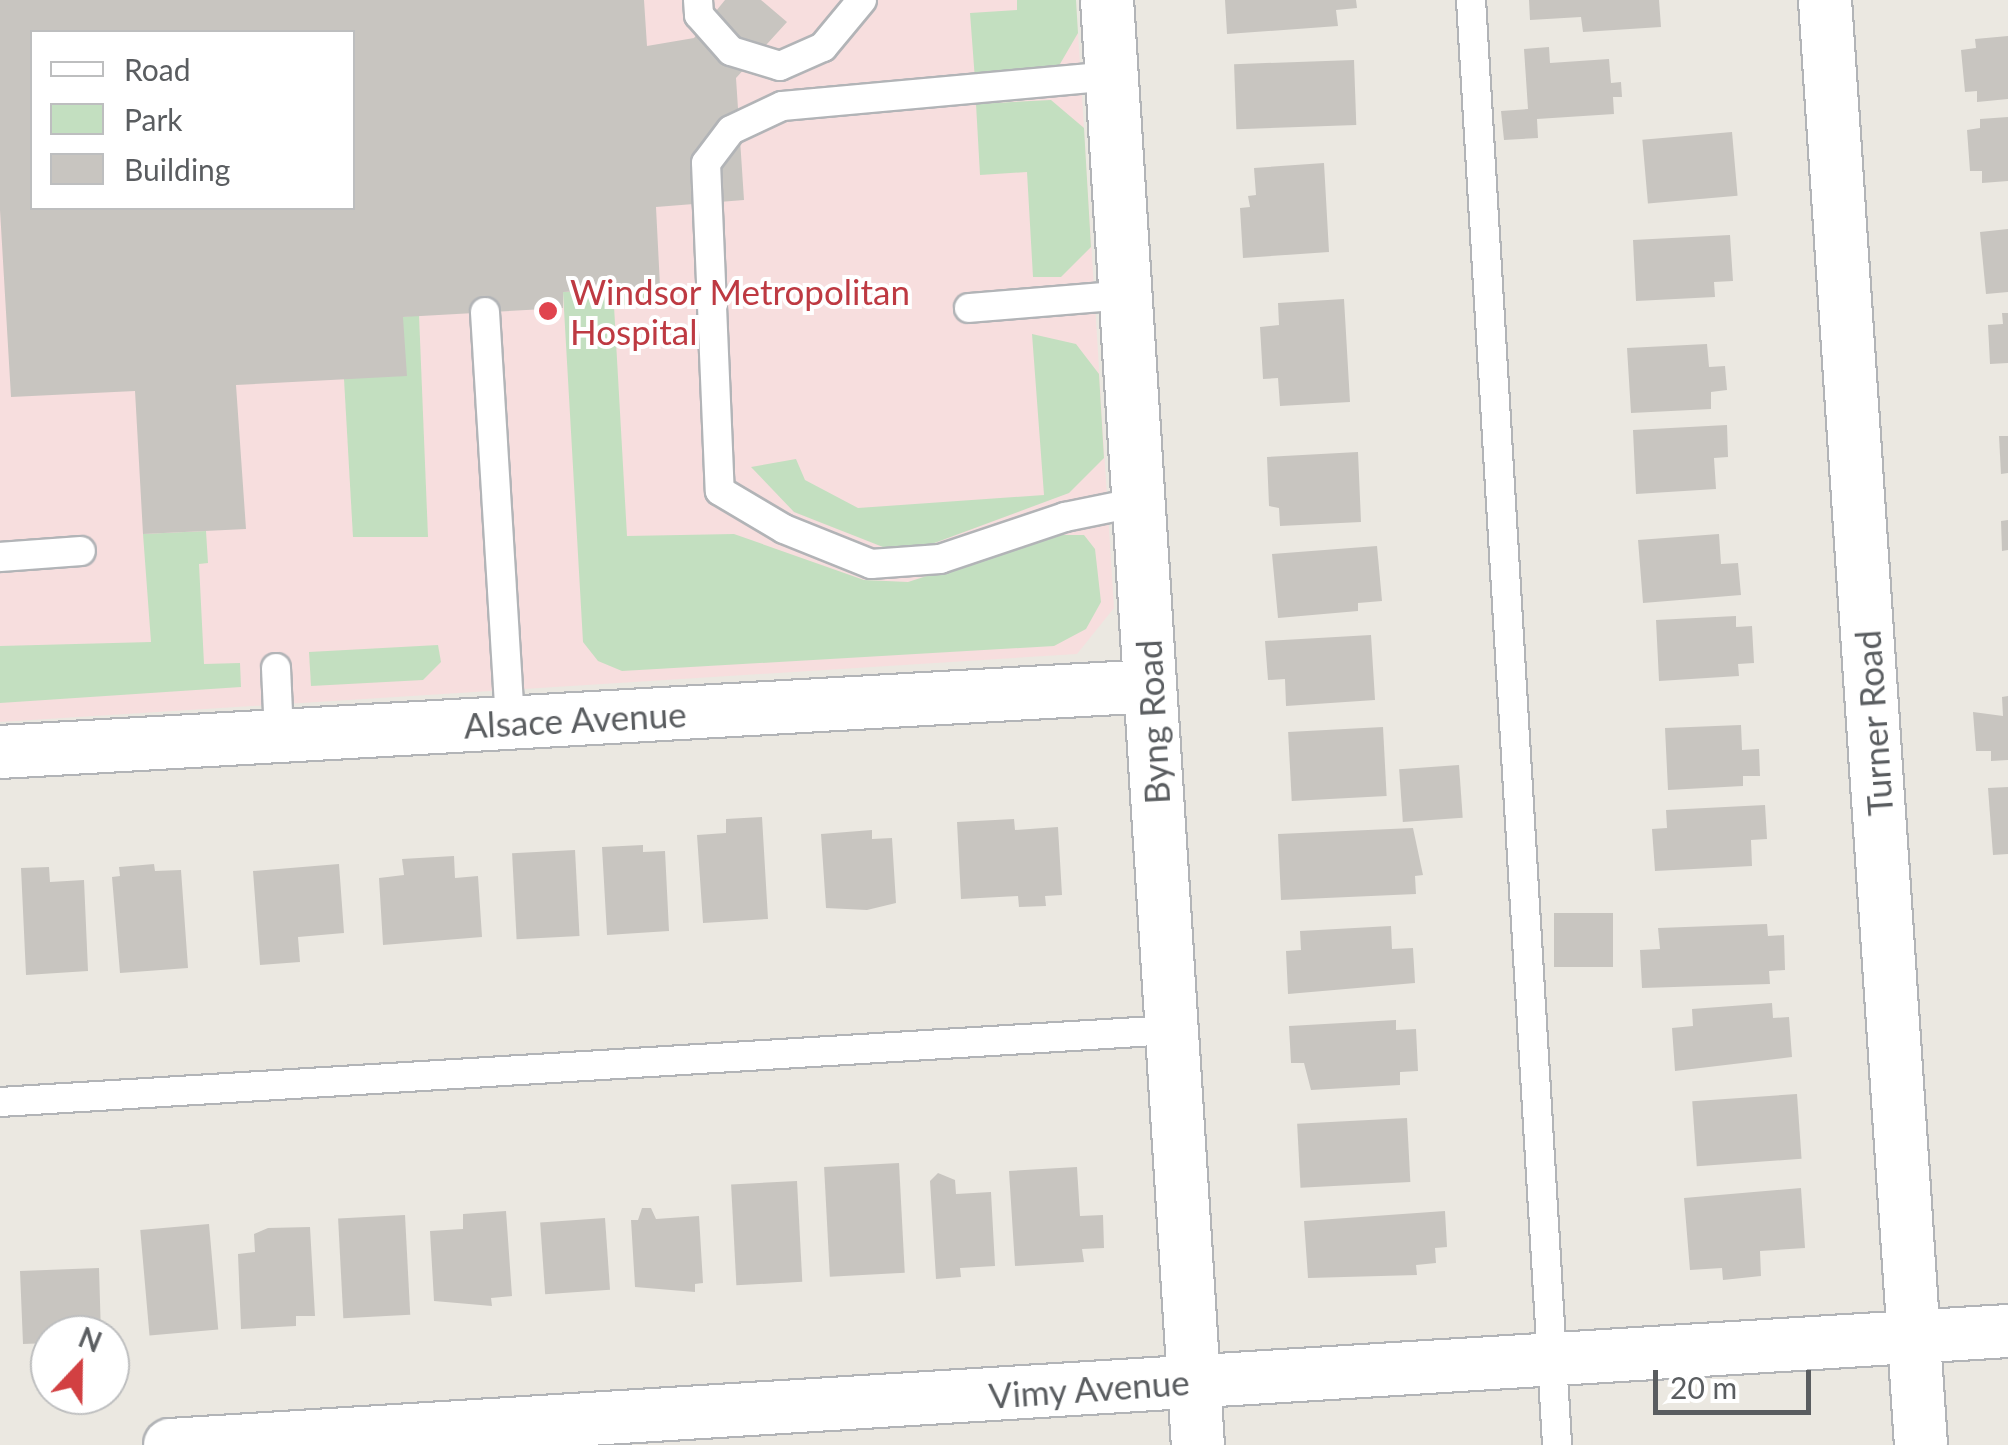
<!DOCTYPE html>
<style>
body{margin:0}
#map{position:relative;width:2008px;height:1445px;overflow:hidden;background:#ebe8e1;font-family:Lato,sans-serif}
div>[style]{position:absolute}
.medical>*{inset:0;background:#f7dede}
.green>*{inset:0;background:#c3dfc0}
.building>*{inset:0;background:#c8c5c0;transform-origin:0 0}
.roads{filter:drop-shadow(2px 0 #b2b4b7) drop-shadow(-2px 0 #b2b4b7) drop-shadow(0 2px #b2b4b7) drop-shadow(0 -2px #b2b4b7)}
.lane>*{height:28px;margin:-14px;padding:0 14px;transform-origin:14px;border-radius:14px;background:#fff}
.street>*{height:52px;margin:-26px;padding:0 26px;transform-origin:26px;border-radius:26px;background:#fff}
.dots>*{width:28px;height:28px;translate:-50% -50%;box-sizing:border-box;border:5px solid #fff;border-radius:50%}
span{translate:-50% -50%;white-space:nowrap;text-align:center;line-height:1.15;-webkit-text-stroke:8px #fff;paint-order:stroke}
.health-label{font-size:35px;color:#be3a42}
.left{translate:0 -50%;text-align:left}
.street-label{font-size:35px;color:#5a5d60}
.legend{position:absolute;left:30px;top:30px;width:325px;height:180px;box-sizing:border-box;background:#fff;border:2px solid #bdbebf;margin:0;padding:12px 18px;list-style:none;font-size:30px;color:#5a5d60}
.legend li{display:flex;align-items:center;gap:20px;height:50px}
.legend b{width:50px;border:2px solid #bdbebf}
.north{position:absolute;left:30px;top:1315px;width:100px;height:100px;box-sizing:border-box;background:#fff;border:2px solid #bdbebf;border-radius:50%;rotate:22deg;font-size:28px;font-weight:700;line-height:40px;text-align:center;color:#5a5d60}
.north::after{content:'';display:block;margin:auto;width:35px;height:45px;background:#d24042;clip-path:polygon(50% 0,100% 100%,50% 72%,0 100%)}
.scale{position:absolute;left:1653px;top:1370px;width:158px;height:45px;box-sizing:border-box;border:5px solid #5a5d60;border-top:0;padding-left:12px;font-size:30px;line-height:35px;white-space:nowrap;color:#5a5d60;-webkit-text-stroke:8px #fff;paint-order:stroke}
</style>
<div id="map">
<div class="medical">
<div style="clip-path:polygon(evenodd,0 0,1076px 0,1114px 608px,1077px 654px,0 722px,0 0,32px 32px,352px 32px,352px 208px,32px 208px,32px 32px)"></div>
</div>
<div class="green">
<div style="clip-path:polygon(1017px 0,1076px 0,1078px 33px,1060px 64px,1045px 74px,975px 80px,970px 13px,1017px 10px)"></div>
<div style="clip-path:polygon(1051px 100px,1084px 128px,1091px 247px,1061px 277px,1033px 277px,1027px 172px,980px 175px,976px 104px)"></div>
<div style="clip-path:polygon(660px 286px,659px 302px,614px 306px,627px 536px,734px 534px,864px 580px,908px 582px,1055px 535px,1084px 535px,1095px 549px,1101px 602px,1086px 629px,1054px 646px,622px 671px,598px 661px,583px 642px,563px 292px)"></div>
<div style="clip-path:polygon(419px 315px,428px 537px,353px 537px,344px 379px,403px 317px)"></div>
<div style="clip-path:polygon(1032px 334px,1076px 344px,1099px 374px,1104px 458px,1069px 493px,921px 548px,888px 549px,794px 512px,751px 467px,796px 459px,805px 480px,858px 508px,1044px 495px)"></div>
<div style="clip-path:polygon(206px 531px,208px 563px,199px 564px,204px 664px,240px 663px,241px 687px,0 703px,0 646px,151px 642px,143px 534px)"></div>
<div style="clip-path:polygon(438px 645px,441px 662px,423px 680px,311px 686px,309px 652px)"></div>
</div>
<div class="building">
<div style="clip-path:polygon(evenodd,0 0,644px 0,647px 46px,694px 38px,725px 0,761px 0,787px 22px,736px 78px,744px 200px,656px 207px,660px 286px,563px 292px,563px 308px,403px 317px,407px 376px,236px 385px,246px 529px,143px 534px,135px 391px,11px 397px,0 210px,0 0,32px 32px,352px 32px,352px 208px,32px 208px,32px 32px)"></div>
<div style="clip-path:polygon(1225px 0,1356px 0,1357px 8px,1336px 10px,1338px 26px,1227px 34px)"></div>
<div style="clip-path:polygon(1529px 0,1659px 0,1661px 27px,1583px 32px,1581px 17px,1530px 20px)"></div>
<div style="clip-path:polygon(2008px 36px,2008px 99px,1977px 102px,1977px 91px,1965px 92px,1961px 50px,1976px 48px,1975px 39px)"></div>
<div style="clip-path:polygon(1549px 47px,1550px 63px,1609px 59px,1611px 83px,1621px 82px,1622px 97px,1613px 97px,1614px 114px,1537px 119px,1538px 138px,1504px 140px,1501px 111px,1528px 109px,1524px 49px)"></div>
<div style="left:1354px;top:60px;width:65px;height:120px;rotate:88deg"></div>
<div style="clip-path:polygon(2008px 117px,2008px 181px,1982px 183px,1982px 171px,1970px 171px,1967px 130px,1980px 128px,1980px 119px)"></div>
<div style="left:1732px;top:132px;width:64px;height:90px;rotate:85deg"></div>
<div style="clip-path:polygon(1324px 163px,1329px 252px,1243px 258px,1240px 208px,1250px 207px,1248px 196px,1256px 195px,1254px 168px)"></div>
<div style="clip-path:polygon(2008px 229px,2008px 292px,1986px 294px,1980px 232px)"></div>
<div style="clip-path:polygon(1730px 235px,1733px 281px,1714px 282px,1715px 297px,1636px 301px,1633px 240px)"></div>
<div style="clip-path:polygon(1344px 299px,1350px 402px,1280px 406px,1278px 378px,1263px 379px,1260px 327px,1279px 325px,1278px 303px)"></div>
<div style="clip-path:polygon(2002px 313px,2008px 313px,2008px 363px,1990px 364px,1988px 325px,2003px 324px)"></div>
<div style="clip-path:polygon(1707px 344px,1709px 367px,1725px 366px,1727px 390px,1711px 392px,1711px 409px,1631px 413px,1627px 348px)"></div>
<div style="clip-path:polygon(1727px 425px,1728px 457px,1714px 458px,1716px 489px,1636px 494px,1633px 430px)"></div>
<div style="clip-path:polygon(1999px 436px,2008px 436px,2008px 473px,2001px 474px)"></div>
<div style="clip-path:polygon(1358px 452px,1361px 522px,1280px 526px,1279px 508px,1269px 506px,1267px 457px)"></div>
<div style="clip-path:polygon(2008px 520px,2008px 550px,2002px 551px,2001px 521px)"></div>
<div style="clip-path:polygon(1719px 534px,1721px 564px,1738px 563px,1741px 595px,1643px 603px,1638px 540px)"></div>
<div style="clip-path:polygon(1377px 546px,1382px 601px,1358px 603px,1358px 611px,1278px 618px,1272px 554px)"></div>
<div style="clip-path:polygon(1736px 616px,1736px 627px,1752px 626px,1754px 663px,1738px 664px,1739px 676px,1659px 681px,1656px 620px)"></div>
<div style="clip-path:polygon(1371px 635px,1375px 700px,1286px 706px,1285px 679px,1268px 680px,1265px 641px)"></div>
<div style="clip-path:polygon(2008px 696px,2008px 760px,1991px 761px,1991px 751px,1976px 751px,1973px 712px,2003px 716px,2002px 697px)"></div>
<div style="clip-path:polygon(1741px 725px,1742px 750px,1759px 749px,1760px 776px,1743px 776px,1743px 786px,1668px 790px,1665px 728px)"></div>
<div style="left:1383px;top:727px;width:69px;height:95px;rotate:87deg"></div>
<div style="left:1459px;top:765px;width:53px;height:60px;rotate:86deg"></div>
<div style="clip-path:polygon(2008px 787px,2008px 854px,1993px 855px,1988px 788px)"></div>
<div style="clip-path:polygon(1765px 805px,1767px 839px,1751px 840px,1752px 866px,1655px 871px,1652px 829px,1667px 828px,1666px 810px)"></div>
<div style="clip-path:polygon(762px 817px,768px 919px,703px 923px,697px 835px,726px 833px,726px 819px)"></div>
<div style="clip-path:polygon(1014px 819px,1015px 830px,1058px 827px,1062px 895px,1045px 896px,1046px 906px,1019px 907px,1018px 896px,961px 899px,957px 822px)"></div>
<div style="clip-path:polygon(1413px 828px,1423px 875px,1415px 876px,1416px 894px,1281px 900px,1278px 834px)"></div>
<div style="clip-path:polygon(872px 830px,872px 839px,892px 838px,896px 903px,867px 910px,826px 908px,821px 834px)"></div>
<div style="clip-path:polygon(643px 845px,643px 852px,665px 851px,669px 931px,607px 935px,602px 847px)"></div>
<div style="left:575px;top:850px;width:86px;height:63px;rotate:87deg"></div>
<div style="clip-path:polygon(454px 856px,455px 878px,478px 876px,482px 937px,383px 945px,379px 878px,404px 875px,402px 859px)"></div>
<div style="clip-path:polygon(154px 864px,155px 871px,181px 870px,188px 968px,120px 973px,112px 877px,120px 876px,119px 867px)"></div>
<div style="clip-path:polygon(339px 864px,344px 933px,298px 937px,300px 962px,260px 965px,253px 871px)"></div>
<div style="clip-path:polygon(49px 867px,50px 882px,84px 880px,88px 971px,26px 975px,21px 868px)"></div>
<div style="left:1554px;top:913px;width:59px;height:54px"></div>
<div style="clip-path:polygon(1767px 924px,1768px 936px,1784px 935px,1785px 970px,1769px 971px,1770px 984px,1642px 988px,1640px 950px,1660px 949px,1658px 928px)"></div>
<div style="clip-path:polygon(1391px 926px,1392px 949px,1413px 948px,1415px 983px,1288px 994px,1286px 951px,1301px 950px,1300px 931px)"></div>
<div style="clip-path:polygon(1772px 1003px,1773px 1018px,1789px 1017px,1792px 1057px,1675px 1071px,1672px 1028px,1693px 1026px,1692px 1009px)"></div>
<div style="clip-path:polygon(1396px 1020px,1396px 1030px,1416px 1029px,1418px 1071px,1400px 1072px,1400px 1085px,1311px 1090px,1304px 1063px,1291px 1063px,1289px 1026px)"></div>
<div style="left:1797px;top:1094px;width:65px;height:105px;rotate:86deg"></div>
<div style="left:1407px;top:1118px;width:64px;height:110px;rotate:87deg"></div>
<div style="left:899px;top:1163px;width:110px;height:75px;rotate:87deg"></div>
<div style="clip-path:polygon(1077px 1167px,1080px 1216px,1103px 1215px,1104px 1248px,1082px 1249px,1084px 1262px,1015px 1266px,1009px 1171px)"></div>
<div style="clip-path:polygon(938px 1173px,955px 1180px,956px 1194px,991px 1192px,995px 1266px,960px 1268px,961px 1277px,936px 1279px,930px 1181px)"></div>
<div style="left:797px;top:1181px;width:101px;height:66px;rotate:87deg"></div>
<div style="clip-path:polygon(1801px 1188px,1805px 1248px,1760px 1251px,1761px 1276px,1723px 1280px,1722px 1268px,1690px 1270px,1684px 1198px)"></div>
<div style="clip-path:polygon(642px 1208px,651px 1208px,656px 1219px,699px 1216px,703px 1283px,695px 1284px,695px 1292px,635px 1287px,631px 1220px,638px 1220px)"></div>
<div style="clip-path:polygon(506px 1211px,512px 1296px,491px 1298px,492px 1306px,434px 1301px,430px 1231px,463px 1229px,463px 1214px)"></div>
<div style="clip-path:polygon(1445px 1211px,1447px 1247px,1435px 1248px,1436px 1263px,1416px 1265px,1417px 1275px,1308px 1278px,1304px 1221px)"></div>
<div style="left:405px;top:1215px;width:100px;height:67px;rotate:87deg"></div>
<div style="left:605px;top:1218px;width:72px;height:65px;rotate:86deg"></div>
<div style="left:209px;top:1224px;width:106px;height:69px;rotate:85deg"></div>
<div style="clip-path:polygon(310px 1227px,315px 1316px,296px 1316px,296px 1326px,241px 1329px,238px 1254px,255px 1252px,254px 1234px,268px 1228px)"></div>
<div style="clip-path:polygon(99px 1268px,101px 1335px,50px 1335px,50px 1343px,23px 1344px,20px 1271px)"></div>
</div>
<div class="roads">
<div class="lane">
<div style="left:698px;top:0;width:15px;rotate:86deg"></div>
<div style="left:699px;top:15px;width:48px;rotate:48.4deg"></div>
<div style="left:731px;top:51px;width:51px;rotate:17deg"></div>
<div style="left:780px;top:66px;width:47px;rotate:-23.8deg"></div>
<div style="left:823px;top:47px;width:61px;rotate:-50.3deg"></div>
<div style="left:1471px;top:0;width:1448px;rotate:86.59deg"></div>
<div style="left:1112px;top:76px;width:331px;rotate:174.8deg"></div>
<div style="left:782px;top:106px;width:56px;rotate:154.8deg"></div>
<div style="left:731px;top:130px;width:41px;rotate:127.1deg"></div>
<div style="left:706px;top:163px;width:328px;rotate:87.6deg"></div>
<div style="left:720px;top:491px;width:74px;rotate:30.7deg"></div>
<div style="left:784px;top:529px;width:94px;rotate:21.9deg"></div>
<div style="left:871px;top:564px;width:69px;rotate:-4.1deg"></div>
<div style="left:940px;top:559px;width:132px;rotate:-18.6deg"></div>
<div style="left:1065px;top:517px;width:75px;rotate:-11.6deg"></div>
<div style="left:969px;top:308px;width:158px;rotate:-4.7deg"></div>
<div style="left:485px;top:312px;width:411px;rotate:86.5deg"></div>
<div style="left:0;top:557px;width:81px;rotate:-4.2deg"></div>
<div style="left:276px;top:668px;width:67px;rotate:87.4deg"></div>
<div style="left:0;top:1102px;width:1173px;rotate:-3.52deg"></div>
</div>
<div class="street">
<div style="left:1107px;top:0;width:1448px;rotate:86.4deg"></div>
<div style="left:1825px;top:0;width:1448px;rotate:86.2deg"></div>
<div style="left:0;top:752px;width:1152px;rotate:-3.28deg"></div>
<div style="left:170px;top:1445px;width:1842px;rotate:-3.55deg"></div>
</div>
</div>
<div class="dots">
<div style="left:548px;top:311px;background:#e0444e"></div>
</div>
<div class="health-label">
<span class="left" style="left:570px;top:311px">Windsor Metropolitan<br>Hospital</span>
</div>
<div class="street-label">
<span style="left:575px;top:719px;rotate:-3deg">Alsace Avenue</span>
<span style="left:1152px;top:722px;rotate:-93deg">Byng Road</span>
<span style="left:1873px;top:723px;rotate:-94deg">Turner Road</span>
<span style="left:1089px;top:1388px;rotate:-4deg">Vimy Avenue</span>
</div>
<ul class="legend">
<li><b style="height:12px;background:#fff"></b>Road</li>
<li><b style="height:28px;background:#c3dfc0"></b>Park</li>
<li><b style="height:28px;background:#c8c5c0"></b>Building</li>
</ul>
<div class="north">N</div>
<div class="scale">20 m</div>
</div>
